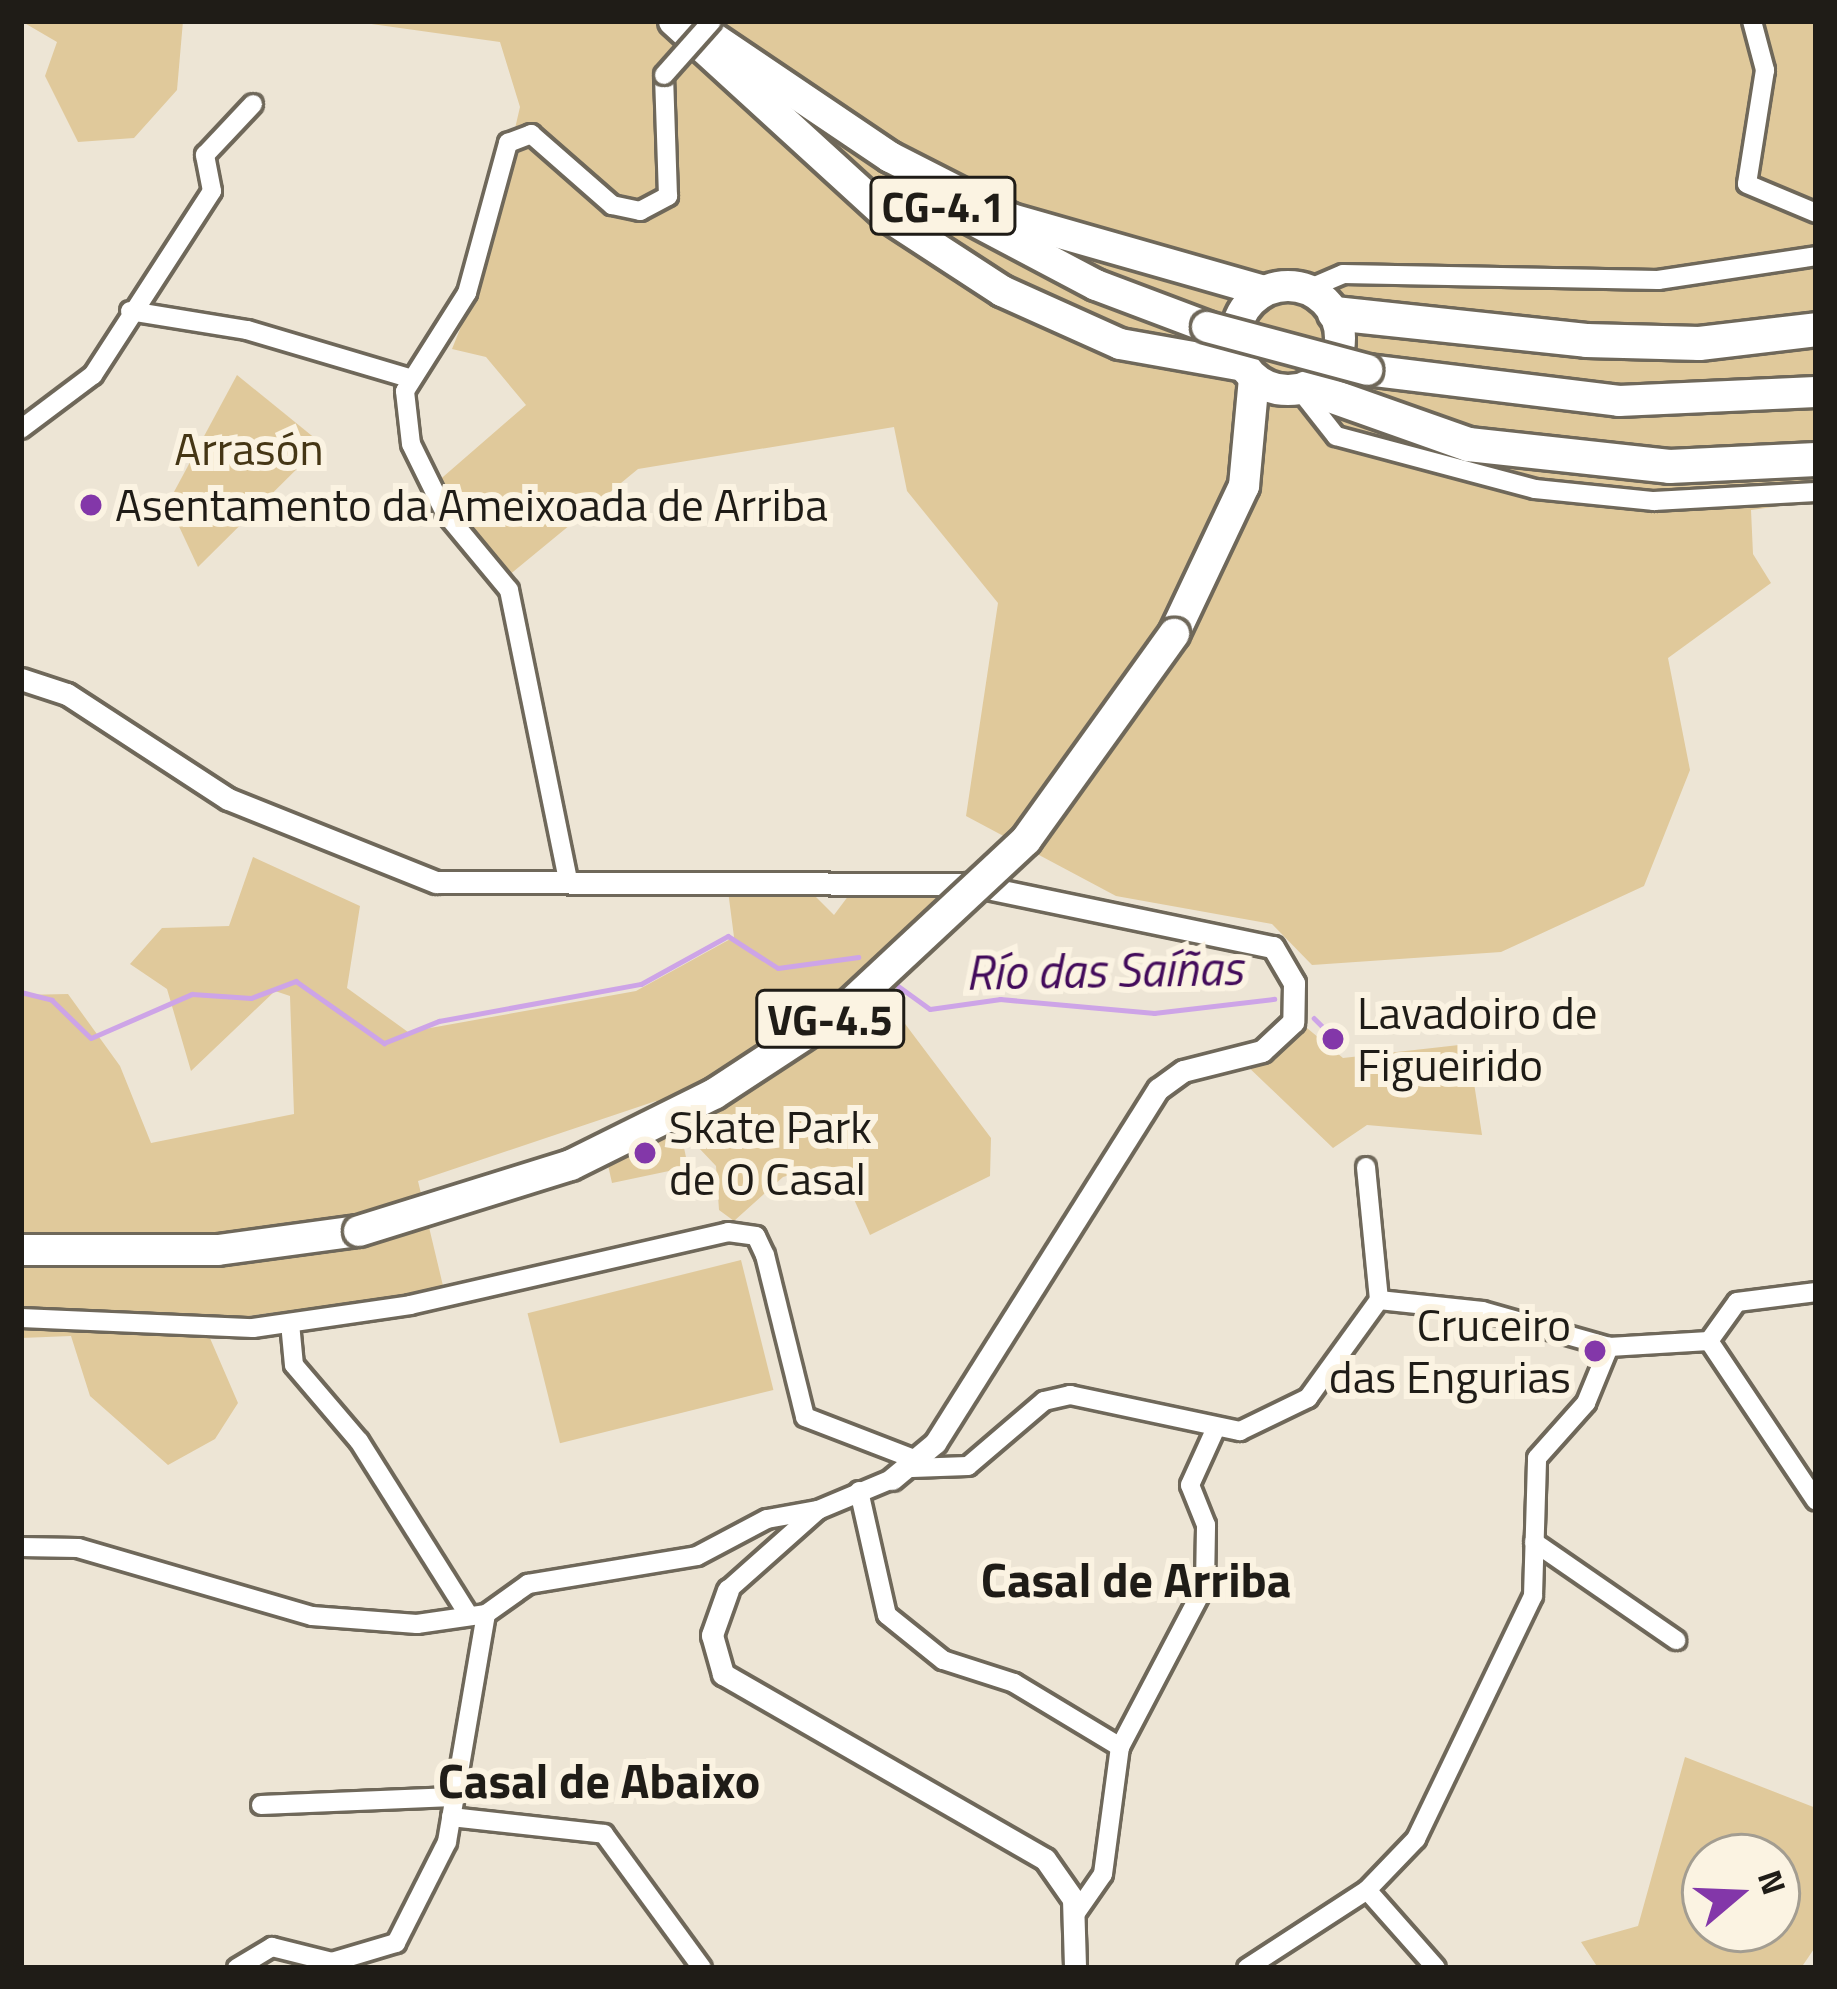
<!DOCTYPE html>
<meta charset="utf-8">
<style>
body{margin:0}
#map{position:relative;width:1837px;height:1989px;overflow:hidden;background:#ede5d5;font-family:"Titillium Web",sans-serif}
div>[style]{position:absolute}
.green>*{inset:0;background:#e0c99b;transform-origin:0 0}
.stream>*{height:4.5px;margin:-2.25px;padding:0 2.25px;transform-origin:2.25px;border-radius:2.25px;background:#cda4e7}
.roads{filter:drop-shadow(3px 0 #6f685a) drop-shadow(-3px 0 #6f685a) drop-shadow(0 3px #6f685a) drop-shadow(0 -3px #6f685a)}
.minor>*{height:18px;margin:-9px;padding:0 9px;transform-origin:9px;border-radius:9px;background:#fff}
.tertiary>*{height:21px;margin:-10.5px;padding:0 10.5px;transform-origin:10.5px;border-radius:10.5px;background:#fff}
.trunk>*{height:30px;margin:-15px;padding:0 15px;transform-origin:15px;border-radius:15px;background:#fff}
.trunk>.ring{margin:-15px;padding:0;box-sizing:content-box;background:none;border:30px solid #fff;border-radius:50%}
.motorway>*{height:33px;margin:-16.5px;padding:0 16.5px;transform-origin:16.5px;border-radius:16.5px;background:#fff}
.bridges{filter:drop-shadow(3px 0 #6f685a) drop-shadow(-3px 0 #6f685a) drop-shadow(0 3px #6f685a) drop-shadow(0 -3px #6f685a)}
.minor-bridge>*{height:18px;margin:-9px;padding:0 9px;transform-origin:9px;border-radius:9px;background:#fff}
.trunk-bridge>*{height:30px;margin:-15px;padding:0 15px;transform-origin:15px;border-radius:15px;background:#fff}
.dots>*{width:33px;height:33px;translate:-50% -50%;box-sizing:border-box;border:6px solid #fbf3e2;border-radius:50%}
span{translate:-50% -50%;white-space:nowrap;text-align:center;line-height:1.15;-webkit-text-stroke:12px #fbf3e2;paint-order:stroke}
.shield-label span{padding:3px 9px;background:#fbf3e2;border:3px solid;border-radius:9px;-webkit-text-stroke-width:0}
.shield-label{font-size:42px;color:#1f1c17;font-weight:700}
.park-label{font-size:45px;color:#453615}
.poi-label{font-size:45px;color:#1f1c17}
.left{translate:0 -50%;text-align:left}
.right{translate:-100% -50%;text-align:right}
.water-label{font-size:48px;color:#430b5b;font-style:italic}
.neighbourhood-label{font-size:48px;color:#1f1c17;font-weight:700}
.frame{position:absolute;inset:0;border:24px solid #1f1c17;pointer-events:none}
.north{position:absolute;left:1681px;top:1833px;width:120px;height:120px;box-sizing:border-box;background:#fbf3e2;border:3px solid #a39d91;border-radius:50%;rotate:71deg;font-size:33px;font-weight:700;line-height:48px;text-align:center;color:#1f1c17}
.north::after{content:'';display:block;margin:auto;width:42px;height:54px;background:#8337a9;clip-path:polygon(50% 0,100% 100%,50% 72%,0 100%)}
</style>
<div id="map">
<div class="green">
<div style="clip-path:polygon(21px 21px,183px 21px,177px 90px,134px 138px,78px 142px,45px 76px,57px 42px)"></div>
<div style="clip-path:polygon(350px 21px,1816px 21px,1816px 501px,1751px 510px,1753px 554px,1771px 583px,1668px 658px,1690px 770px,1644px 886px,1501px 952px,1312px 965px,1272px 924px,1116px 896px,966px 816px,998px 603px,907px 491px,894px 427px,638px 469px,508px 576px,436px 483px,526px 405px,486px 357px,452px 349px,480px 279px,520px 107px,500px 42px)"></div>
<div style="clip-path:polygon(237px 375px,322px 444px,198px 567px,168px 503px)"></div>
<div style="clip-path:polygon(253px 857px,360px 906px,347px 988px,408px 1032px,636px 991px,734px 937px,727px 883px,803px 884px,834px 915px,855px 887px,966px 895px,872px 980px,991px 1138px,990px 1176px,870px 1235px,844px 1177px,814px 1168px,783px 1177px,734px 1221px,719px 1210px,716px 1166px,680px 1128px,688px 1167px,612px 1183px,602px 1138px,674px 1121px,656px 1101px,418px 1181px,444px 1290px,203px 1322px,238px 1403px,215px 1439px,168px 1465px,90px 1396px,71px 1336px,21px 1338px,21px 995px,68px 994px,120px 1066px,151px 1143px,294px 1114px,290px 996px,275px 991px,191px 1071px,167px 989px,130px 964px,162px 928px,229px 926px)"></div>
<div style="clip-path:polygon(1301px 1023px,1343px 1058px,1468px 1044px,1482px 1135px,1367px 1125px,1333px 1148px,1243px 1062px)"></div>
<div style="left:741px;top:1260px;width:134px;height:220px;rotate:76deg"></div>
<div style="clip-path:polygon(evenodd,1685px 1757px,1816px 1808px,1816px 1946px,1801px 1968px,1598px 1968px,1581px 1942px,1638px 1926px,1685px 1757px,1705px 1857px,1777px 1857px,1777px 1929px,1705px 1929px,1705px 1857px)"></div>
</div>
<div class="stream">
<div style="left:890px;top:980px;width:49px;rotate:35.9deg"></div>
<div style="left:930px;top:1009px;width:71px;rotate:-8.1deg"></div>
<div style="left:1000px;top:999px;width:155px;rotate:5.2deg"></div>
<div style="left:1154px;top:1013px;width:121px;rotate:-6.7deg"></div>
<div style="left:21px;top:992px;width:32px;rotate:14deg"></div>
<div style="left:52px;top:1000px;width:54px;rotate:44.3deg"></div>
<div style="left:91px;top:1038px;width:110px;rotate:-23.5deg"></div>
<div style="left:192px;top:994px;width:59px;rotate:3.9deg"></div>
<div style="left:251px;top:998px;width:48px;rotate:-20.7deg"></div>
<div style="left:296px;top:981px;width:108px;rotate:35.2deg"></div>
<div style="left:384px;top:1043px;width:59px;rotate:-21.8deg"></div>
<div style="left:439px;top:1021px;width:205px;rotate:-10.4deg"></div>
<div style="left:641px;top:984px;width:99px;rotate:-28.9deg"></div>
<div style="left:728px;top:936px;width:59px;rotate:32.6deg"></div>
<div style="left:778px;top:968px;width:81px;rotate:-7.8deg"></div>
<div style="left:1314px;top:1018px;width:17px;rotate:45deg"></div>
</div>
<div class="roads">
<div class="minor">
<div style="left:1752px;top:21px;width:51px;rotate:75.1deg"></div>
<div style="left:1765px;top:70px;width:115px;rotate:99deg"></div>
<div style="left:1747px;top:184px;width:75px;rotate:22.8deg"></div>
<div style="left:1308px;top:289px;width:38px;rotate:-23deg"></div>
<div style="left:1343px;top:274px;width:315px;rotate:1.1deg"></div>
<div style="left:1658px;top:280px;width:160px;rotate:-8.6deg"></div>
<div style="left:130px;top:311px;width:119px;rotate:9.2deg"></div>
<div style="left:247px;top:330px;width:172px;rotate:16.5deg"></div>
<div style="left:1299px;top:389px;width:60px;rotate:51.8deg"></div>
<div style="left:1336px;top:436px;width:206px;rotate:14.9deg"></div>
<div style="left:1535px;top:489px;width:120px;rotate:5.8deg"></div>
<div style="left:1654px;top:501px;width:162px;rotate:-3.2deg"></div>
<div style="left:21px;top:429px;width:90px;rotate:-36.9deg"></div>
<div style="left:93px;top:375px;width:219px;rotate:-57.1deg"></div>
<div style="left:212px;top:191px;width:37px;rotate:-101deg"></div>
<div style="left:205px;top:155px;width:70px;rotate:-46.7deg"></div>
<div style="left:568px;top:880px;width:296px;rotate:-101.5deg"></div>
<div style="left:509px;top:590px;width:100px;rotate:-129.7deg"></div>
<div style="left:445px;top:513px;width:77px;rotate:-116.2deg"></div>
<div style="left:411px;top:444px;width:53px;rotate:-96.5deg"></div>
<div style="left:405px;top:391px;width:116px;rotate:-57.7deg"></div>
<div style="left:467px;top:293px;width:156px;rotate:-74.7deg"></div>
<div style="left:508px;top:143px;width:25px;rotate:-21deg"></div>
<div style="left:531px;top:134px;width:108px;rotate:41.2deg"></div>
<div style="left:612px;top:205px;width:29px;rotate:12deg"></div>
<div style="left:640px;top:211px;width:32px;rotate:-28deg"></div>
<div style="left:668px;top:196px;width:121px;rotate:-91.9deg"></div>
<div style="left:1366px;top:1167px;width:134px;rotate:84.4deg"></div>
<div style="left:21px;top:1318px;width:232px;rotate:2.5deg"></div>
<div style="left:253px;top:1328px;width:159px;rotate:-8.3deg"></div>
<div style="left:410px;top:1305px;width:326px;rotate:-12.9deg"></div>
<div style="left:728px;top:1232px;width:28px;rotate:8deg"></div>
<div style="left:756px;top:1236px;width:21px;rotate:65deg"></div>
<div style="left:765px;top:1255px;width:167px;rotate:76.1deg"></div>
<div style="left:805px;top:1417px;width:122px;rotate:21.1deg"></div>
<div style="left:290px;top:1323px;width:42px;rotate:84.6deg"></div>
<div style="left:294px;top:1365px;width:100px;rotate:49.5deg"></div>
<div style="left:359px;top:1441px;width:201px;rotate:57.8deg"></div>
<div style="left:1709px;top:1341px;width:192px;rotate:56.2deg"></div>
<div style="left:1709px;top:1341px;width:48px;rotate:-54.3deg"></div>
<div style="left:1737px;top:1302px;width:80px;rotate:-7.2deg"></div>
<div style="left:912px;top:1468px;width:56px;rotate:-2deg"></div>
<div style="left:968px;top:1466px;width:100px;rotate:-40.5deg"></div>
<div style="left:1044px;top:1401px;width:27px;rotate:-13deg"></div>
<div style="left:1070px;top:1395px;width:174px;rotate:12deg"></div>
<div style="left:1240px;top:1431px;width:76px;rotate:-25.9deg"></div>
<div style="left:1308px;top:1398px;width:121px;rotate:-54.1deg"></div>
<div style="left:1379px;top:1300px;width:104px;rotate:6.1deg"></div>
<div style="left:1482px;top:1311px;width:132px;rotate:15.8deg"></div>
<div style="left:1609px;top:1347px;width:100px;rotate:-3.4deg"></div>
<div style="left:859px;top:1491px;width:127px;rotate:77.3deg"></div>
<div style="left:887px;top:1615px;width:72px;rotate:38.8deg"></div>
<div style="left:943px;top:1660px;width:75px;rotate:17.9deg"></div>
<div style="left:1014px;top:1683px;width:124px;rotate:31.1deg"></div>
<div style="left:1534px;top:1542px;width:173px;rotate:34.6deg"></div>
<div style="left:21px;top:1547px;width:57px;rotate:1deg"></div>
<div style="left:78px;top:1548px;width:244px;rotate:16.2deg"></div>
<div style="left:312px;top:1616px;width:105px;rotate:4.4deg"></div>
<div style="left:417px;top:1624px;width:70px;rotate:-8.2deg"></div>
<div style="left:486px;top:1614px;width:52px;rotate:-35.5deg"></div>
<div style="left:528px;top:1584px;width:171px;rotate:-9.4deg"></div>
<div style="left:697px;top:1556px;width:79px;rotate:-27.9deg"></div>
<div style="left:767px;top:1519px;width:52px;rotate:-10deg"></div>
<div style="left:728px;top:1590px;width:120px;rotate:-41.6deg"></div>
<div style="left:818px;top:1510px;width:80px;rotate:-22.7deg"></div>
<div style="left:261px;top:1805px;width:192px;rotate:-2.4deg"></div>
<div style="left:451px;top:1817px;width:154px;rotate:6.3deg"></div>
<div style="left:604px;top:1834px;width:166px;rotate:53.8deg"></div>
<div style="left:1367px;top:1890px;width:104px;rotate:48.5deg"></div>
<div style="left:1076px;top:1913px;width:47px;rotate:-55.3deg"></div>
<div style="left:1103px;top:1874px;width:128px;rotate:-82.4deg"></div>
<div style="left:1120px;top:1747px;width:183px;rotate:-62.3deg"></div>
<div style="left:1205px;top:1585px;width:60px;rotate:-89deg"></div>
<div style="left:1206px;top:1525px;width:43px;rotate:-111.8deg"></div>
<div style="left:1190px;top:1485px;width:60px;rotate:-65.6deg"></div>
<div style="left:237px;top:1968px;width:41px;rotate:-31deg"></div>
<div style="left:272px;top:1947px;width:62px;rotate:14deg"></div>
<div style="left:332px;top:1962px;width:67px;rotate:-16.5deg"></div>
<div style="left:396px;top:1943px;width:113px;rotate:-63.2deg"></div>
<div style="left:447px;top:1842px;width:231px;rotate:-80.3deg"></div>
<div style="left:1247px;top:1968px;width:143px;rotate:-33deg"></div>
<div style="left:1367px;top:1890px;width:71px;rotate:-46.1deg"></div>
<div style="left:1416px;top:1839px;width:270px;rotate:-64.3deg"></div>
<div style="left:1533px;top:1596px;width:138px;rotate:-88.3deg"></div>
<div style="left:1537px;top:1458px;width:74px;rotate:-48.3deg"></div>
<div style="left:1586px;top:1403px;width:61px;rotate:-67.7deg"></div>
</div>
<div class="tertiary">
<div style="left:21px;top:679px;width:48px;rotate:18.1deg"></div>
<div style="left:67px;top:694px;width:192px;rotate:33.1deg"></div>
<div style="left:228px;top:799px;width:224px;rotate:21.8deg"></div>
<div style="left:436px;top:882px;width:532px;rotate:0.22deg"></div>
<div style="left:968px;top:884px;width:311px;rotate:11.7deg"></div>
<div style="left:1273px;top:947px;width:42px;rotate:59.7deg"></div>
<div style="left:1294px;top:983px;width:39px;rotate:91deg"></div>
<div style="left:1293px;top:1022px;width:42px;rotate:136.9deg"></div>
<div style="left:1262px;top:1051px;width:81px;rotate:165.8deg"></div>
<div style="left:1183px;top:1071px;width:31px;rotate:144deg"></div>
<div style="left:1158px;top:1089px;width:418px;rotate:122.2deg"></div>
<div style="left:935px;top:1443px;width:56px;rotate:140.1deg"></div>
<div style="left:728px;top:1590px;width:48px;rotate:109.6deg"></div>
<div style="left:712px;top:1635px;width:41px;rotate:74.2deg"></div>
<div style="left:723px;top:1674px;width:371px;rotate:29.9deg"></div>
<div style="left:1045px;top:1859px;width:49px;rotate:55deg"></div>
<div style="left:1073px;top:1899px;width:69px;rotate:88.3deg"></div>
</div>
<div class="trunk">
<div style="left:674px;top:21px;width:292px;rotate:42.4deg"></div>
<div style="left:890px;top:218px;width:134px;rotate:33.1deg"></div>
<div style="left:1002px;top:291px;width:129px;rotate:24.2deg"></div>
<div style="left:1120px;top:344px;width:126px;rotate:10.1deg"></div>
<div style="left:709px;top:35px;width:218px;rotate:34deg"></div>
<div style="left:890px;top:157px;width:136px;rotate:27.1deg"></div>
<div style="left:1011px;top:219px;width:262px;rotate:15.9deg"></div>
<div style="left:920px;top:192px;width:199px;rotate:27.9deg"></div>
<div style="left:1096px;top:285px;width:119px;rotate:20.7deg"></div>
<div class="ring" style="left:1236px;top:286px;width:74px;height:74px"></div>
<div style="left:1367px;top:370px;width:254px;rotate:7deg"></div>
<div style="left:1619px;top:401px;width:197px;rotate:-2.6deg"></div>
<div style="left:1174px;top:634px;width:164px;rotate:-64.7deg"></div>
<div style="left:1244px;top:486px;width:108px;rotate:-84.7deg"></div>
<div style="left:21px;top:1250px;width:197px"></div>
<div style="left:218px;top:1250px;width:142px;rotate:-7.7deg"></div>
</div>
<div class="motorway">
<div style="left:1334px;top:313px;width:253px;rotate:6.1deg"></div>
<div style="left:1586px;top:340px;width:113px;rotate:1.5deg"></div>
<div style="left:1699px;top:343px;width:118px;rotate:-6.8deg"></div>
<div style="left:1307px;top:387px;width:171px;rotate:19.5deg"></div>
<div style="left:1468px;top:444px;width:202px;rotate:6.2deg"></div>
<div style="left:1669px;top:466px;width:147px;rotate:-2.7deg"></div>
</div>
</div>
<div class="bridges">
<div class="minor-bridge">
<div style="left:664px;top:75px;width:72px;rotate:-48.4deg"></div>
</div>
<div class="trunk-bridge">
<div style="left:1207px;top:327px;width:166px;rotate:15deg"></div>
<div style="left:359px;top:1231px;width:222px;rotate:-17.3deg"></div>
<div style="left:571px;top:1165px;width:160px;rotate:-26.4deg"></div>
<div style="left:714px;top:1094px;width:159px;rotate:-33.2deg"></div>
<div style="left:847px;top:1007px;width:245px;rotate:-43deg"></div>
<div style="left:1026px;top:840px;width:254px;rotate:-54.3deg"></div>
</div>
</div>
<div class="dots">
<div style="left:91px;top:505px;background:#8337a9"></div>
<div style="left:1333px;top:1039px;background:#8337a9"></div>
<div style="left:645px;top:1153px;background:#8337a9"></div>
<div style="left:1595px;top:1351px;background:#8337a9"></div>
</div>
<div class="shield-label">
<span style="left:943px;top:206px">CG-4.1</span>
<span style="left:830px;top:1019px">VG-4.5</span>
</div>
<div class="park-label">
<span style="left:249px;top:449px">Arrasón</span>
</div>
<div class="poi-label">
<span class="left" style="left:115px;top:505px">Asentamento da Ameixoada de Arriba</span>
<span class="left" style="left:1357px;top:1039px">Lavadoiro de<br>Figueirido</span>
<span class="left" style="left:669px;top:1153px">Skate Park<br>de O Casal</span>
<span class="right" style="left:1571px;top:1351px">Cruceiro<br>das Engurias</span>
</div>
<div class="water-label">
<span style="left:1104px;top:970px;rotate:-1deg">Río das Saíñas</span>
</div>
<div class="neighbourhood-label">
<span style="left:1136px;top:1580px">Casal de Arriba</span>
<span style="left:599px;top:1781px">Casal de Abaixo</span>
</div>
<div class="frame"></div>
<div class="north">N</div>
</div>
